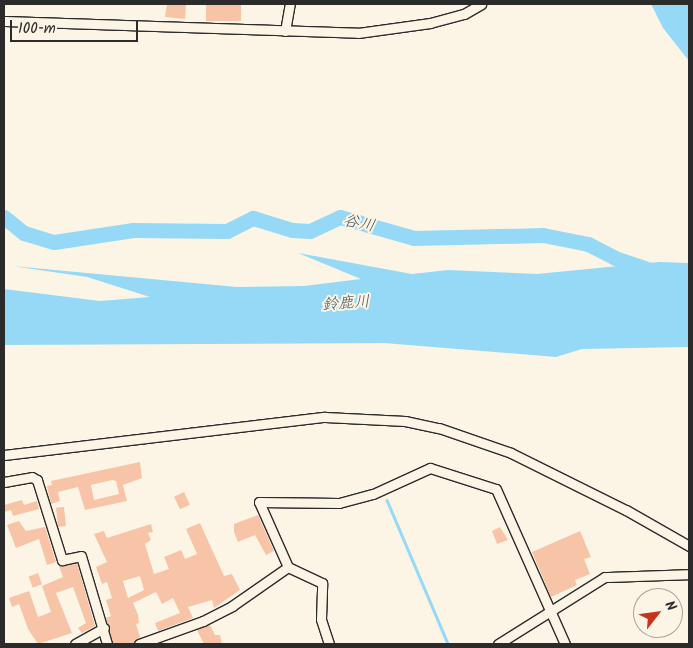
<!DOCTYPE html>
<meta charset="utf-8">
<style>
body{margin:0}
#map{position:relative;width:693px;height:648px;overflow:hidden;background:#fcf5e5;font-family:Kalam,"Klee One",sans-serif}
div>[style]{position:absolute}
.water>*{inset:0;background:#95d9f7}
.stream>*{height:2.5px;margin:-1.25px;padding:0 1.25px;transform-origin:1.25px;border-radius:1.25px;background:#95d9f7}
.river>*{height:15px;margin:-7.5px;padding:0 7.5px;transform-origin:7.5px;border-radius:7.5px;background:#95d9f7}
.building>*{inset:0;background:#f7c4a7;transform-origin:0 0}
.roads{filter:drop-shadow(1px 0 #2b2b2b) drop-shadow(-1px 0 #2b2b2b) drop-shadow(0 1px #2b2b2b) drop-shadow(0 -1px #2b2b2b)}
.street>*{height:9px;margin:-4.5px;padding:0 4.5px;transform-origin:4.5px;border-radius:4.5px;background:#fcf5e5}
span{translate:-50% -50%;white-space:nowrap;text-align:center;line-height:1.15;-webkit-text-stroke:4px #fcf5e5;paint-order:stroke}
.water-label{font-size:16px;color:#46565e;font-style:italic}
.frame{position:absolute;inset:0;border:5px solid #2b2b2b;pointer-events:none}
.north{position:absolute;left:633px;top:588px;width:50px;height:50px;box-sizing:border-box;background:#fcf5e5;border:1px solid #a8a49b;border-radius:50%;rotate:60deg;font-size:14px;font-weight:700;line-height:20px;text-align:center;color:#2b2b2b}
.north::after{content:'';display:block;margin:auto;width:18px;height:22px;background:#c8321e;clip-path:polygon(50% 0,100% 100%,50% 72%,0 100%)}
.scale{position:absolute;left:10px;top:20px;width:128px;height:22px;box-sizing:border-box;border:2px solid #2b2b2b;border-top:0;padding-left:6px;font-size:15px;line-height:18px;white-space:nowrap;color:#2b2b2b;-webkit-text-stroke:4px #fcf5e5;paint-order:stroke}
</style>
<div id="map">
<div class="water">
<div style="clip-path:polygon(651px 4px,689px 4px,689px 61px,663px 28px)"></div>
<div style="clip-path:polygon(298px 253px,412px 274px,448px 270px,537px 274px,659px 262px,689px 263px,689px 347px,582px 349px,556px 357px,384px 343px,4px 345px,4px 289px,100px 301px,150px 297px,87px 277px,12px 266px,237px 287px,304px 286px,361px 279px)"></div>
</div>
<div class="stream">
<div style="left:387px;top:500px;width:156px;rotate:67deg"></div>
</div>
<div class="river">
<div style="left:4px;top:217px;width:26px;rotate:39deg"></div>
<div style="left:24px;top:233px;width:31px;rotate:17deg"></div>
<div style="left:54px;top:242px;width:80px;rotate:-8.6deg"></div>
<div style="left:133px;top:230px;width:94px;rotate:0.6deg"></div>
<div style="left:227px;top:231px;width:29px;rotate:-27deg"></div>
<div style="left:253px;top:218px;width:41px;rotate:17.1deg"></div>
<div style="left:292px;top:230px;width:18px;rotate:3deg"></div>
<div style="left:310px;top:231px;width:33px;rotate:-25deg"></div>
<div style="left:340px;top:217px;width:77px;rotate:15.8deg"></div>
<div style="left:414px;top:238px;width:129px;rotate:-1.3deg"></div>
<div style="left:543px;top:235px;width:46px;rotate:11.3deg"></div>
<div style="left:588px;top:244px;width:30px;rotate:27deg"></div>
<div style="left:615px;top:258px;width:78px;rotate:18.7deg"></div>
</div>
<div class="building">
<div style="clip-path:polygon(167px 4px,186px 4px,185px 19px,165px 17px)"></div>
<div style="left:206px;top:4px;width:35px;height:17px"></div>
<div style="clip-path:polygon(evenodd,140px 462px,142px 478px,123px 485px,127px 501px,85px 510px,78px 487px,58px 492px,60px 501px,51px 504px,47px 486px,52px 485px,51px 481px,140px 462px,112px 480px,116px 481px,119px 494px,94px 500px,91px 485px,112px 480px)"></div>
<div style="left:184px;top:492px;width:14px;height:11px;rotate:65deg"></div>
<div style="clip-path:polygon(22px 500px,24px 505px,37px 501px,39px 509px,13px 516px,11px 510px,4px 512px,4px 505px)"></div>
<div style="left:64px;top:507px;width:19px;height:8px;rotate:84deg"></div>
<div style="clip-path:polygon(258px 515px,274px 551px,266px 555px,255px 535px,238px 542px,234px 532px,234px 524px)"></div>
<div style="clip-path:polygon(19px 521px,26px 531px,45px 527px,56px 562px,47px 565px,39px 539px,16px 548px,7px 525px)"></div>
<div style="clip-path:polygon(evenodd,200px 523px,224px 576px,232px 574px,240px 590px,214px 608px,212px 600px,188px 607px,193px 618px,158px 631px,155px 623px,180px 613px,173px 598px,162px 604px,156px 592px,133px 603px,138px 615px,139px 623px,136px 624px,140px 637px,133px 644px,113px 644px,106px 618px,111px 616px,106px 600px,112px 598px,107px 582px,102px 584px,96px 567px,107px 562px,94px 534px,104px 531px,107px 538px,151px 524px,153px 532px,148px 533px,151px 540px,145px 544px,154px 574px,169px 569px,164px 557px,181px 550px,185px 559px,197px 554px,186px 529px,200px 523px,140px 576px,144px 590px,128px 598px,123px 581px,140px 576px)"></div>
<div style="clip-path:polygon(500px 527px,508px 540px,497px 544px,492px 531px)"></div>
<div style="clip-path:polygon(580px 531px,591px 557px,584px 559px,590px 574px,575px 580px,577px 585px,551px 597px,532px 552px)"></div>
<div style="clip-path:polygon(77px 563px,95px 626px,82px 633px,78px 628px,86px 623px,73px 587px,56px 593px,72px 633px,38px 644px,28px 629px,19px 604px,12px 607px,9px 598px,29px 591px,38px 617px,51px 612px,42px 586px,63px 577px,59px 566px)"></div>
<div style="left:38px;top:573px;width:12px;height:10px;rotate:70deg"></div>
<div style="clip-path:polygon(210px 625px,215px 635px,220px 635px,222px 644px,204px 644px,197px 630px)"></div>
</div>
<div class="roads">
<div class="street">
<div style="left:5px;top:21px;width:353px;rotate:1.9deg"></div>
<div style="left:358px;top:33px;width:73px;rotate:-7.9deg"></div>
<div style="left:430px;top:23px;width:35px;rotate:-15deg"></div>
<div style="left:464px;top:14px;width:20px;rotate:-30deg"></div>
<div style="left:285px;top:31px;width:27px;rotate:-80deg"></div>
<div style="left:4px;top:455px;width:323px;rotate:-6.8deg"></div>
<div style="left:325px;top:417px;width:80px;rotate:2.9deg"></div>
<div style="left:405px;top:421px;width:35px;rotate:12deg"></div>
<div style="left:439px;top:428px;width:76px;rotate:19.1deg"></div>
<div style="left:511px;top:453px;width:128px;rotate:26.4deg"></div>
<div style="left:626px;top:510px;width:73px;rotate:29.7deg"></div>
<div style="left:4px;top:482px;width:28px;rotate:-10deg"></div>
<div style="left:32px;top:477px;width:6px;rotate:31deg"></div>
<div style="left:37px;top:480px;width:84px;rotate:72.6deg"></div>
<div style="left:62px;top:560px;width:19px;rotate:-12deg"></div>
<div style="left:81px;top:556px;width:92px;rotate:73.5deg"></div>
<div style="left:75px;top:644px;width:33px;rotate:-29deg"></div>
<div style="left:139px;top:644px;width:68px;rotate:-19.8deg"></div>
<div style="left:203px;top:621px;width:33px;rotate:-27deg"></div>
<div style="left:232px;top:606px;width:68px;rotate:-34.9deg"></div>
<div style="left:329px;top:644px;width:26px;rotate:-108deg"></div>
<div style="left:321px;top:619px;width:36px;rotate:-88deg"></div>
<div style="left:322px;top:583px;width:38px;rotate:-155deg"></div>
<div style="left:288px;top:567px;width:71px;rotate:-114deg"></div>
<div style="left:259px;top:502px;width:80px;rotate:0.7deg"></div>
<div style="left:339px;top:503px;width:35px;rotate:-15deg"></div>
<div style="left:373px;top:494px;width:63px;rotate:-24.5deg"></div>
<div style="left:430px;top:468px;width:69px;rotate:17.7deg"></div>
<div style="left:496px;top:489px;width:170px;rotate:66deg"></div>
<div style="left:498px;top:644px;width:126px;rotate:-32.1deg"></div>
<div style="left:605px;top:577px;width:84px;rotate:-2deg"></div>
</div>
</div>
<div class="water-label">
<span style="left:359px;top:224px;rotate:12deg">谷川</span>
<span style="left:346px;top:304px;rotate:-4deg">鈴鹿川</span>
</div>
<div class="frame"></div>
<div class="north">N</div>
<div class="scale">100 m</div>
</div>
